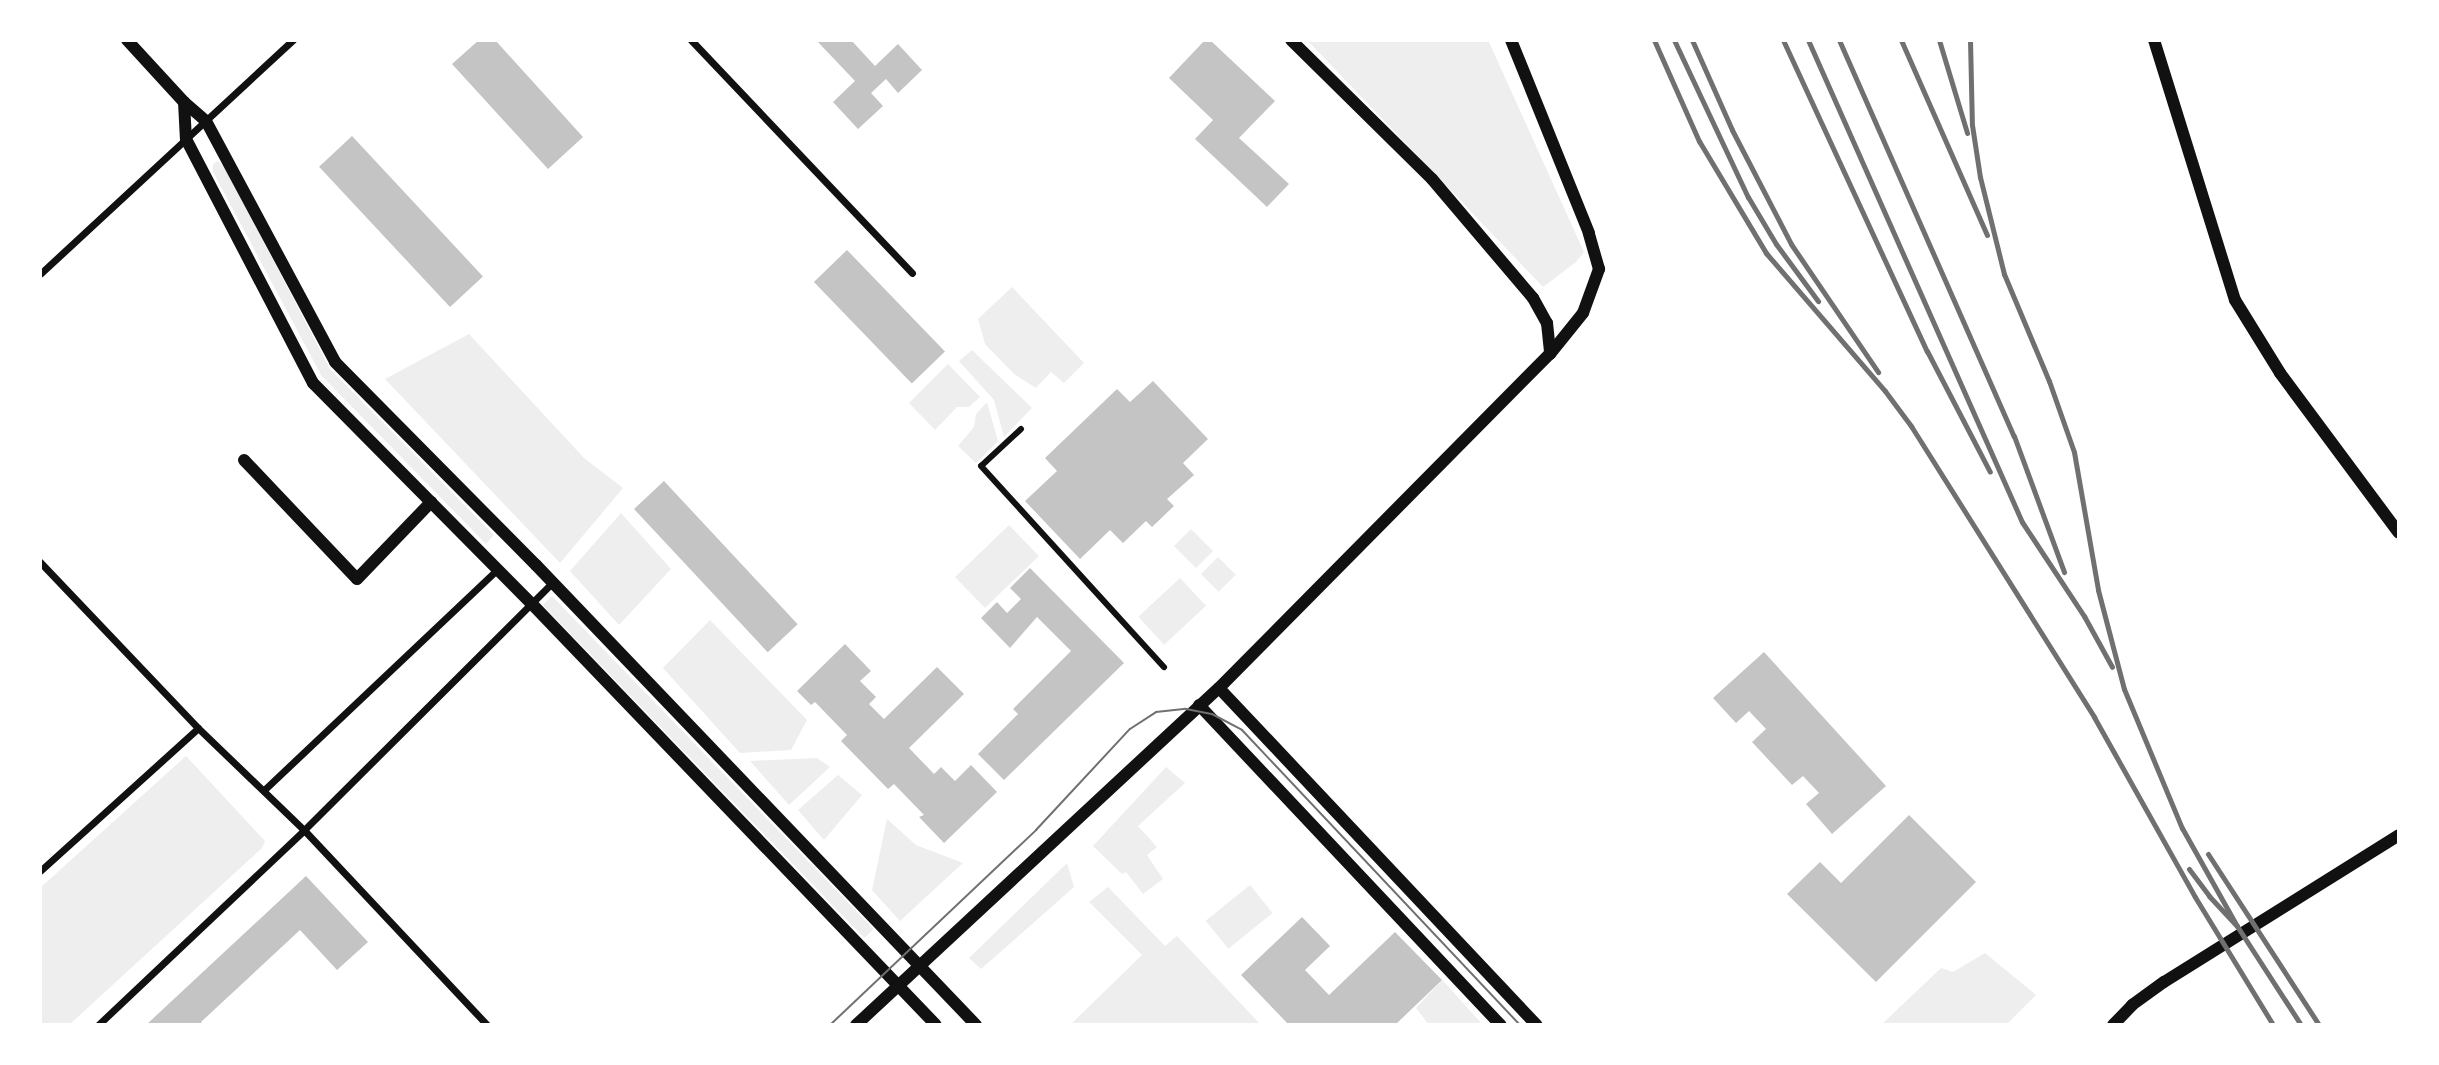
<!DOCTYPE html>
<style>
body{margin:0}
#map{position:relative;width:2439px;height:1065px;overflow:hidden;background:#fff;font-family:Lato,sans-serif}
div>[style]{position:absolute}
.green>*{inset:0;background:#eee;transform-origin:0 0}
.building>*{inset:0;background:#c4c4c4;transform-origin:0 0}
.pedestrian>*{height:6px;margin:-3px;padding:0 3px;transform-origin:3px;border-radius:3px;background:#111}
.minor>*{height:7px;margin:-3.5px;padding:0 3.5px;transform-origin:3.5px;border-radius:3.5px;background:#111}
.tertiary>*{height:12px;margin:-6px;padding:0 6px;transform-origin:6px;border-radius:6px;background:#111}
.secondary>*{height:12px;margin:-6px;padding:0 6px;transform-origin:6px;border-radius:6px;background:#111}
.tram>*{height:2px;margin:-1px;padding:0 1px;transform-origin:1px;border-radius:1px;background:#707070}
.rail>*{height:5px;margin:-2.5px;padding:0 2.5px;transform-origin:2.5px;border-radius:2.5px;background:#707070}
span{translate:-50% -50%;white-space:nowrap;text-align:center;line-height:1.15;-webkit-text-stroke:6px #fff;paint-order:stroke}
.frame{position:absolute;inset:0;border:42px solid #fff;pointer-events:none}
</style>
<div id="map">
<div class="green">
<div style="clip-path:polygon(1307px 40px,1488px 40px,1584px 252px,1576px 262px,1543px 287px)"></div>
<div style="clip-path:polygon(218px 161px,224px 166px,330px 369px,494px 535px,486px 544px,321px 375px,213px 172px,213px 164px)"></div>
<div style="clip-path:polygon(1012px 287px,1084px 363px,1064px 383px,1051px 372px,1036px 388px,1014px 374px,985px 344px,978px 319px)"></div>
<div style="clip-path:polygon(469px 334px,584px 458px,623px 488px,560px 563px,385px 379px)"></div>
<div style="clip-path:polygon(972px 350px,1032px 408px,1004px 437px,994px 400px,959px 361px)"></div>
<div style="clip-path:polygon(948px 364px,980px 397px,969px 407px,957px 407px,935px 430px,909px 403px)"></div>
<div style="clip-path:polygon(987px 402px,998px 441px,976px 463px,958px 446px,974px 427px,976px 414px)"></div>
<div style="clip-path:polygon(621px 513px,671px 569px,619px 625px,570px 571px)"></div>
<div style="left:1009px;top:525px;width:43px;height:75px;rotate:46deg"></div>
<div style="left:1191px;top:529px;width:31px;height:24px;rotate:45deg"></div>
<div style="left:1218px;top:557px;width:25px;height:24px;rotate:45deg"></div>
<div style="left:1180px;top:578px;width:38px;height:57px;rotate:47deg"></div>
<div style="left:552px;top:596px;width:463px;height:13px;rotate:46deg"></div>
<div style="clip-path:polygon(710px 620px,807px 720px,791px 750px,740px 753px,663px 668px)"></div>
<div style="clip-path:polygon(186px 756px,265px 841px,262px 848px,69px 1025px,40px 1025px,40px 888px)"></div>
<div style="clip-path:polygon(817px 758px,830px 767px,789px 805px,750px 761px)"></div>
<div style="clip-path:polygon(1166px 767px,1185px 783px,1138px 826px,1157px 847px,1147px 855px,1163px 879px,1143px 894px,1126px 872px,1122px 874px,1093px 846px)"></div>
<div style="clip-path:polygon(838px 775px,862px 795px,824px 840px,798px 810px)"></div>
<div style="clip-path:polygon(887px 819px,916px 845px,963px 863px,900px 921px,872px 890px)"></div>
<div style="clip-path:polygon(1067px 863px,1074px 887px,981px 969px,969px 958px)"></div>
<div style="left:1250px;top:885px;width:36px;height:57px;rotate:51deg"></div>
<div style="clip-path:polygon(1108px 887px,1165px 946px,1177px 936px,1261px 1025px,1070px 1025px,1142px 955px,1089px 902px)"></div>
<div style="clip-path:polygon(1985px 953px,2036px 995px,2006px 1025px,1881px 1025px,1941px 968px,1953px 972px)"></div>
<div style="clip-path:polygon(1442px 980px,1446px 984px,1483px 1025px,1429px 1025px,1416px 1008px)"></div>
</div>
<div class="building">
<div style="clip-path:polygon(479px 40px,495px 40px,583px 137px,548px 169px,452px 64px)"></div>
<div style="clip-path:polygon(816px 40px,851px 40px,875px 66px,898px 44px,922px 70px,898px 93px,886px 79px,871px 93px,883px 106px,858px 129px,833px 102px,855px 81px)"></div>
<div style="clip-path:polygon(1205px 40px,1210px 40px,1275px 101px,1239px 138px,1289px 184px,1267px 207px,1195px 139px,1213px 120px,1169px 78px)"></div>
<div style="left:352px;top:136px;width:192px;height:45px;rotate:47deg"></div>
<div style="left:847px;top:250px;width:141px;height:46px;rotate:46deg"></div>
<div style="clip-path:polygon(1153px 381px,1208px 439px,1183px 463px,1194px 475px,1167px 499px,1174px 506px,1152px 527px,1146px 521px,1123px 543px,1110px 530px,1080px 559px,1025px 501px,1057px 471px,1045px 458px,1117px 389px,1130px 402px)"></div>
<div style="left:664px;top:481px;width:196px;height:41px;rotate:47deg"></div>
<div style="clip-path:polygon(1030px 568px,1124px 663px,1004px 780px,978px 754px,1018px 714px,1013px 709px,1071px 651px,1037px 617px,1010px 648px,981px 618px,997px 602px,1007px 613px,1021px 599px,1010px 588px)"></div>
<div style="clip-path:polygon(845px 644px,871px 671px,860px 681px,876px 697px,869px 704px,884px 719px,937px 667px,964px 694px,909px 748px,934px 774px,941px 767px,955px 781px,971px 765px,997px 792px,944px 843px,919px 817px,924px 815px,894px 784px,888px 789px,841px 741px,847px 735px,815px 702px,811px 705px,797px 691px)"></div>
<div style="clip-path:polygon(1764px 652px,1886px 786px,1832px 834px,1806px 804px,1819px 793px,1803px 776px,1792px 785px,1752px 742px,1766px 729px,1749px 711px,1736px 723px,1713px 698px)"></div>
<div style="clip-path:polygon(1909px 815px,1976px 882px,1876px 982px,1787px 894px,1820px 862px,1841px 883px)"></div>
<div style="clip-path:polygon(306px 876px,368px 942px,337px 970px,300px 930px,201px 1022px,204px 1025px,146px 1025px)"></div>
<div style="clip-path:polygon(1302px 917px,1330px 946px,1305px 970px,1329px 995px,1395px 932px,1442px 980px,1395px 1025px,1289px 1025px,1241px 975px)"></div>
</div>
<div class="pedestrian">
<div style="left:1021px;top:429px;width:54px;rotate:137.2deg"></div>
<div style="left:981px;top:466px;width:272px;rotate:47.7deg"></div>
</div>
<div class="minor">
<div style="left:691px;top:40px;width:321px;rotate:46.5deg"></div>
<div style="left:40px;top:274px;width:345px;rotate:-42.8deg"></div>
<div style="left:40px;top:562px;width:229px;rotate:46.4deg"></div>
<div style="left:198px;top:728px;width:147px;rotate:43.9deg"></div>
<div style="left:304px;top:830px;width:267px;rotate:46.8deg"></div>
<div style="left:264px;top:790px;width:322px;rotate:-43.4deg"></div>
<div style="left:40px;top:871px;width:213px;rotate:-42.1deg"></div>
<div style="left:98px;top:1025px;width:284px;rotate:-43.4deg"></div>
<div style="left:304px;top:830px;width:350px;rotate:-44.9deg"></div>
</div>
<div class="tertiary">
<div style="left:127px;top:40px;width:84px;rotate:47.4deg"></div>
<div style="left:184px;top:102px;width:29px;rotate:41deg"></div>
<div style="left:206px;top:121px;width:273px;rotate:61.8deg"></div>
<div style="left:335px;top:362px;width:286px;rotate:45.3deg"></div>
<div style="left:536px;top:565px;width:637px;rotate:46.27deg"></div>
<div style="left:1291px;top:40px;width:198px;rotate:44.6deg"></div>
<div style="left:1432px;top:179px;width:156px;rotate:49.7deg"></div>
<div style="left:1533px;top:298px;width:29px;rotate:61deg"></div>
<div style="left:1547px;top:323px;width:31px;rotate:84deg"></div>
<div style="left:2154px;top:40px;width:272px;rotate:72.7deg"></div>
<div style="left:2235px;top:300px;width:86px;rotate:58.3deg"></div>
<div style="left:2280px;top:373px;width:199px;rotate:53.4deg"></div>
<div style="left:184px;top:102px;width:37px;rotate:87deg"></div>
<div style="left:186px;top:139px;width:275px;rotate:62.5deg"></div>
<div style="left:313px;top:383px;width:311px;rotate:45.3deg"></div>
<div style="left:532px;top:604px;width:583px;rotate:46.18deg"></div>
<div style="left:244px;top:460px;width:164px;rotate:46.5deg"></div>
<div style="left:357px;top:579px;width:107px;rotate:-46.1deg"></div>
<div style="left:1219px;top:688px;width:463px;rotate:46.7deg"></div>
<div style="left:1199px;top:705px;width:440px;rotate:46.7deg"></div>
<div style="left:856px;top:1025px;width:495px;rotate:-42.9deg"></div>
<div style="left:1219px;top:688px;width:470px;rotate:-45.3deg"></div>
<div style="left:1550px;top:354px;width:53px;rotate:-51.2deg"></div>
<div style="left:1583px;top:313px;width:47px;rotate:-70deg"></div>
<div style="left:1599px;top:269px;width:37px;rotate:-106deg"></div>
<div style="left:1589px;top:233px;width:208px;rotate:-112deg"></div>
</div>
<div class="secondary">
<div style="left:2113px;top:1025px;width:28px;rotate:-46deg"></div>
<div style="left:2132px;top:1005px;width:39px;rotate:-36deg"></div>
<div style="left:2164px;top:982px;width:277px;rotate:-32deg"></div>
</div>
<div class="tram">
<div style="left:830px;top:1025px;width:284px;rotate:-43.4deg"></div>
<div style="left:1036px;top:830px;width:138px;rotate:-47.1deg"></div>
<div style="left:1130px;top:729px;width:31px;rotate:-33deg"></div>
<div style="left:1156px;top:712px;width:30px;rotate:-6deg"></div>
<div style="left:1186px;top:709px;width:26px;rotate:11deg"></div>
<div style="left:1212px;top:714px;width:34px;rotate:28deg"></div>
<div style="left:1242px;top:730px;width:405px;rotate:46.7deg"></div>
</div>
<div class="rail">
<div style="left:1654px;top:40px;width:111px;rotate:66deg"></div>
<div style="left:1699px;top:141px;width:131px;rotate:59.1deg"></div>
<div style="left:1766px;top:253px;width:182px;rotate:49.2deg"></div>
<div style="left:1885px;top:391px;width:44px;rotate:53.4deg"></div>
<div style="left:1911px;top:426px;width:344px;rotate:57.8deg"></div>
<div style="left:2094px;top:717px;width:206px;rotate:60.7deg"></div>
<div style="left:2195px;top:897px;width:150px;rotate:58.6deg"></div>
<div style="left:1674px;top:40px;width:174px;rotate:64.8deg"></div>
<div style="left:1748px;top:197px;width:55px;rotate:59.2deg"></div>
<div style="left:1776px;top:244px;width:71px;rotate:53.6deg"></div>
<div style="left:1692px;top:40px;width:98px;rotate:66deg"></div>
<div style="left:1732px;top:130px;width:128px;rotate:62.6deg"></div>
<div style="left:1791px;top:244px;width:155px;rotate:55.8deg"></div>
<div style="left:1783px;top:40px;width:343px;rotate:65.2deg"></div>
<div style="left:1927px;top:351px;width:136px;rotate:62.5deg"></div>
<div style="left:1808px;top:40px;width:527px;rotate:66.06deg"></div>
<div style="left:2022px;top:522px;width:113px;rotate:56.6deg"></div>
<div style="left:2084px;top:616px;width:58px;rotate:61.2deg"></div>
<div style="left:1839px;top:40px;width:433px;rotate:66.2deg"></div>
<div style="left:2014px;top:436px;width:145px;rotate:69.8deg"></div>
<div style="left:1901px;top:40px;width:213px;rotate:66.2deg"></div>
<div style="left:1939px;top:40px;width:97px;rotate:73.2deg"></div>
<div style="left:1970px;top:40px;width:85px;rotate:88.7deg"></div>
<div style="left:1972px;top:125px;width:53px;rotate:81.3deg"></div>
<div style="left:1980px;top:177px;width:100px;rotate:76.1deg"></div>
<div style="left:2004px;top:274px;width:116px;rotate:67.2deg"></div>
<div style="left:2049px;top:381px;width:75px;rotate:70.6deg"></div>
<div style="left:2074px;top:452px;width:140px;rotate:80.1deg"></div>
<div style="left:2098px;top:590px;width:102px;rotate:75.3deg"></div>
<div style="left:2124px;top:689px;width:151px;rotate:67.4deg"></div>
<div style="left:2182px;top:828px;width:112px;rotate:60.7deg"></div>
<div style="left:2208px;top:854px;width:204px;rotate:57deg"></div>
<div style="left:2189px;top:869px;width:34px;rotate:53deg"></div>
<div style="left:2209px;top:896px;width:41px;rotate:47deg"></div>
<div style="left:2237px;top:926px;width:118px;rotate:57.1deg"></div>
</div>
<div class="frame"></div>
</div>
